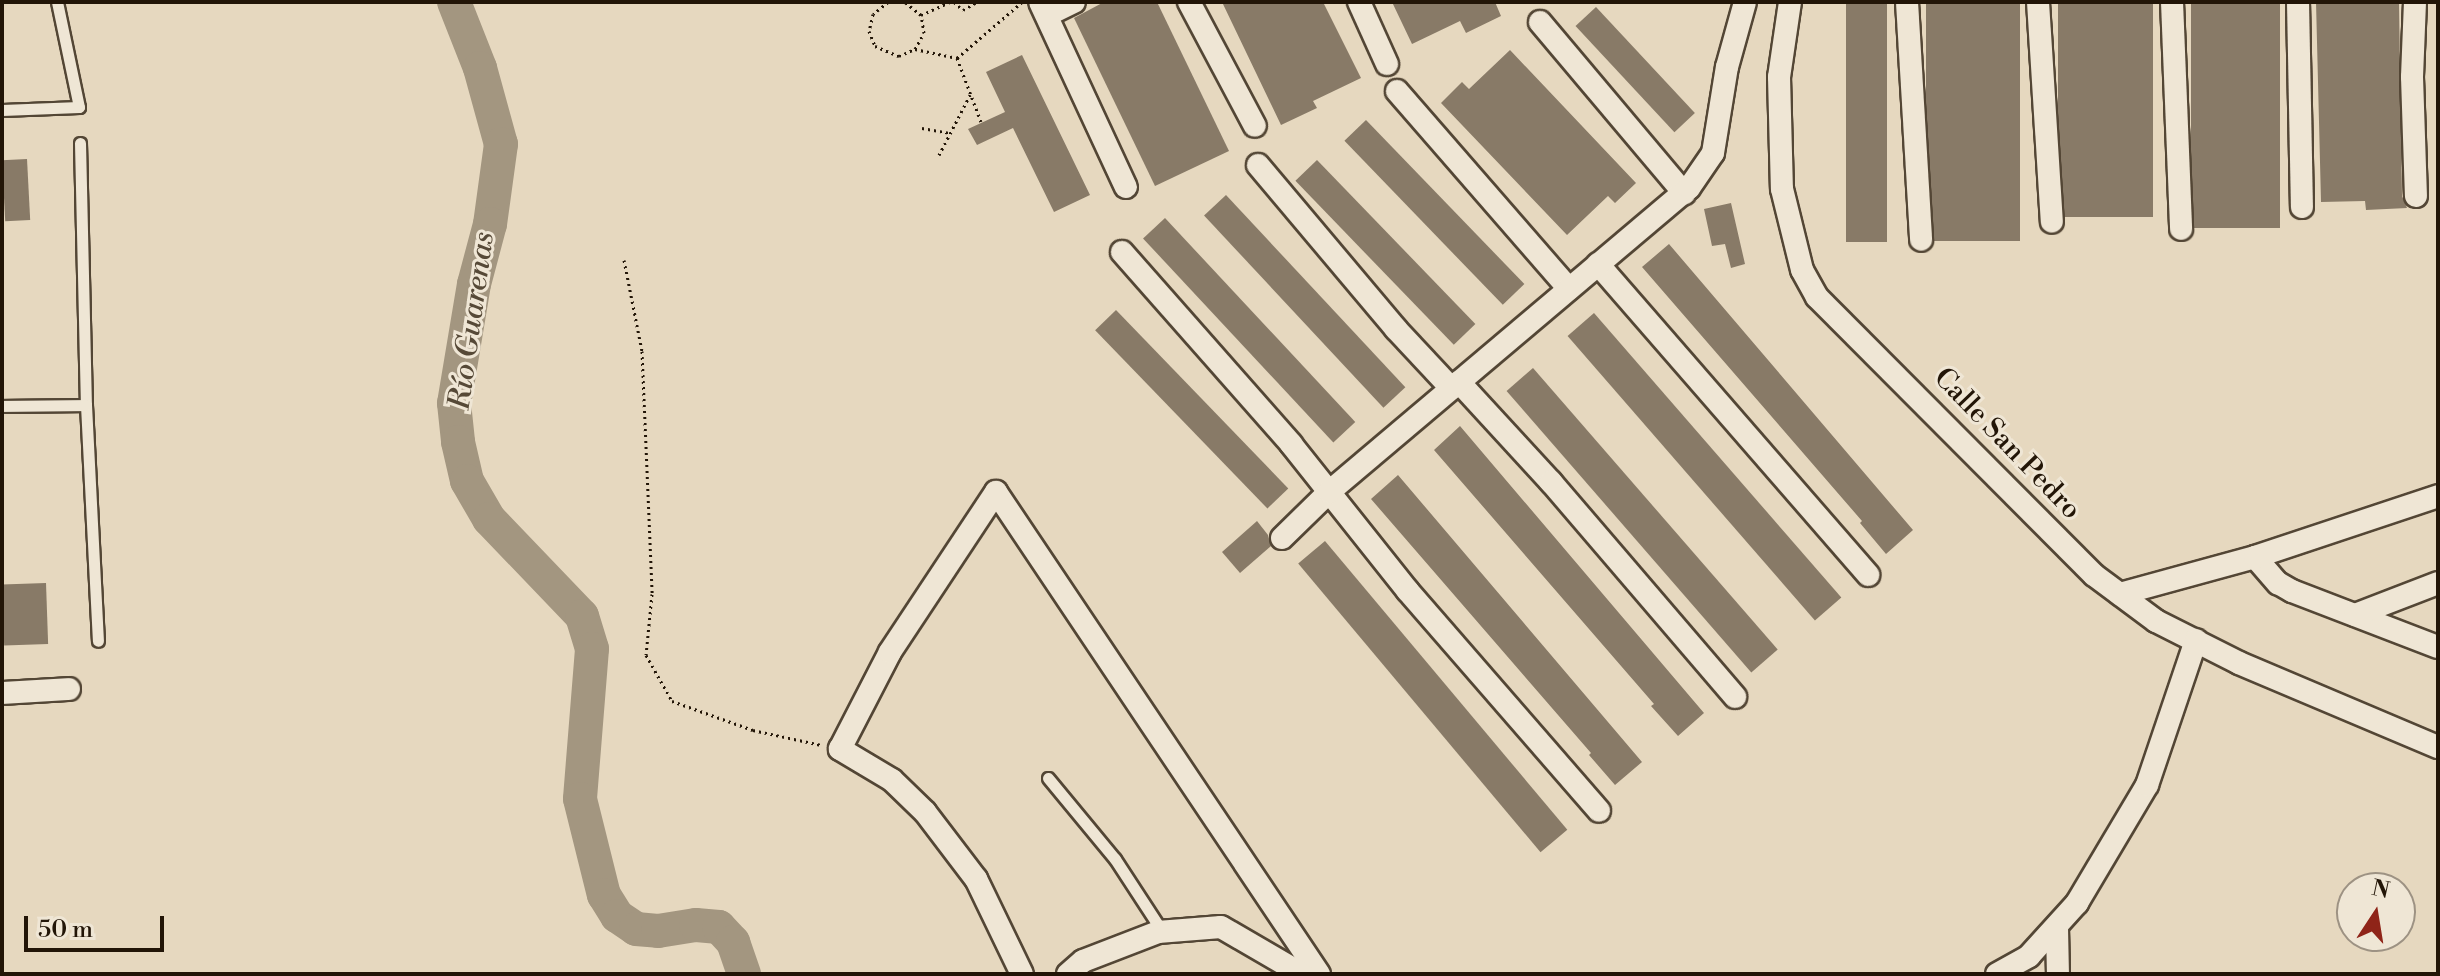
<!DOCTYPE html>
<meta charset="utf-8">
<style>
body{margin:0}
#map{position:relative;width:2440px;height:976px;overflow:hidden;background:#e6d8bf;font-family:"Libre Bodoni",serif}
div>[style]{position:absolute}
.river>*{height:34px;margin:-17px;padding:0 17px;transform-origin:17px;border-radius:17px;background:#a39680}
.building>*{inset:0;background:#887a67;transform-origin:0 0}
.path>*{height:3px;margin-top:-1.5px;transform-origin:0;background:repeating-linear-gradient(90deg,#221507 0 2px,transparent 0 6px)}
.roads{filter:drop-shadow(2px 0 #534635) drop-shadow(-2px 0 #534635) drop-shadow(0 2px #534635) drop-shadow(0 -2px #534635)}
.lane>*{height:11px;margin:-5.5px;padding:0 5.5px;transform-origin:5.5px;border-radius:5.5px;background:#efe6d5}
.street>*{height:22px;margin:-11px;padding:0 11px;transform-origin:11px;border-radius:11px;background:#efe6d5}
span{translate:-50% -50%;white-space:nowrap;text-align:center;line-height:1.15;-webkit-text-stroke:6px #efe6d5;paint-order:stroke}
.street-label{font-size:28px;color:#221507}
.water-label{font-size:30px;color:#564937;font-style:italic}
.frame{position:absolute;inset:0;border:4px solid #221507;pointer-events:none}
.north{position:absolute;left:2336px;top:872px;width:80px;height:80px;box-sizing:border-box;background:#efe6d5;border:2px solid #9d9283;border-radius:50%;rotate:12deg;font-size:22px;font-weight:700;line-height:32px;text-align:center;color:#221507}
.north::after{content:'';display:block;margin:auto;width:28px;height:36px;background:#8f2418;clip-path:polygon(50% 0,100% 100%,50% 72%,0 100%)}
.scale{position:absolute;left:24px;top:916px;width:140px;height:36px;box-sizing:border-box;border:4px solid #221507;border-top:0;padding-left:10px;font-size:24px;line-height:28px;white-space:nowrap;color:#221507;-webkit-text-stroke:6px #efe6d5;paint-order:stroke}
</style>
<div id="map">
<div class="river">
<div style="left:454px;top:2px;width:71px;rotate:68.5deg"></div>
<div style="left:480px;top:68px;width:79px;rotate:74.6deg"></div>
<div style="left:501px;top:144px;width:81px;rotate:97.8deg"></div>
<div style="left:490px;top:224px;width:62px;rotate:104.9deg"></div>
<div style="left:474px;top:284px;width:121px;rotate:99.5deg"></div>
<div style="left:454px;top:403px;width:39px;rotate:84deg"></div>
<div style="left:458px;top:442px;width:40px;rotate:77deg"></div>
<div style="left:467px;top:481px;width:44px;rotate:59.9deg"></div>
<div style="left:489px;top:519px;width:134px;rotate:46.2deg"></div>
<div style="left:582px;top:616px;width:34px;rotate:73deg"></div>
<div style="left:592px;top:649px;width:150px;rotate:94.6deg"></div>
<div style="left:580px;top:799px;width:99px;rotate:76deg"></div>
<div style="left:604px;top:895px;width:25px;rotate:58deg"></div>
<div style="left:617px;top:916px;width:23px;rotate:34deg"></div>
<div style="left:636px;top:929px;width:22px;rotate:5deg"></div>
<div style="left:658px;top:931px;width:38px;rotate:-9deg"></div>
<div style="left:696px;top:925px;width:23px;rotate:5deg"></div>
<div style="left:719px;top:927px;width:21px;rotate:47deg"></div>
<div style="left:733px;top:942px;width:34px;rotate:71deg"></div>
</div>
<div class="building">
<div style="clip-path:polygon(1104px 2px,1157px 2px,1229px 151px,1155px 186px,1074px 18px)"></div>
<div style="clip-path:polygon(1222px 2px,1323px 2px,1361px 78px,1313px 101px,1317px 108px,1281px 125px)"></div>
<div style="clip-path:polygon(1392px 2px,1495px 2px,1501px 16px,1466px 33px,1460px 21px,1412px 44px)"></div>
<div style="left:1846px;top:2px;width:41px;height:240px"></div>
<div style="left:1926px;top:2px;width:94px;height:239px"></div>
<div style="left:2058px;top:2px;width:95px;height:215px"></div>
<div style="left:2191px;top:2px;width:89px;height:226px"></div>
<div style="clip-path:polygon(2316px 2px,2399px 2px,2402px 196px,2407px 208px,2366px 210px,2365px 201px,2321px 202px)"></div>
<div style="left:1596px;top:7px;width:145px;height:28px;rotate:47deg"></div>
<div style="clip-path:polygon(1510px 50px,1636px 183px,1615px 203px,1608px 196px,1567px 235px,1441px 103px,1462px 82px,1469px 89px)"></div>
<div style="clip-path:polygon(1022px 55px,1090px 195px,1054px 212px,1013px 128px,977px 145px,968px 129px,1005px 112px,986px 72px)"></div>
<div style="left:1366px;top:120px;width:228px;height:30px;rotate:46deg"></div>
<div style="left:27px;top:159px;width:61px;height:25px;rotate:87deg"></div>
<div style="left:1317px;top:160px;width:228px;height:30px;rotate:46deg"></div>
<div style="left:1226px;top:195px;width:263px;height:30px;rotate:47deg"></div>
<div style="clip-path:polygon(1731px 203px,1745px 264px,1731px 268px,1725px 244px,1712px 246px,1704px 209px)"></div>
<div style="left:1165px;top:218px;width:279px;height:30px;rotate:47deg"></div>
<div style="clip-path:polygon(1669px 244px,1913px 530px,1886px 554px,1860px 523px,1862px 521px,1642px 267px)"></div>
<div style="left:1116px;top:310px;width:248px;height:29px;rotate:46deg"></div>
<div style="left:1594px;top:313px;width:377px;height:35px;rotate:49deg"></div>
<div style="left:1533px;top:368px;width:373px;height:35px;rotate:49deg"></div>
<div style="clip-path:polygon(1460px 426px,1704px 713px,1678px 736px,1651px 706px,1654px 704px,1434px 450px)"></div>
<div style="clip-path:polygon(1398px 475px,1642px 762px,1615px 785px,1589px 755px,1591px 753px,1371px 499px)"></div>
<div style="clip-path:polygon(1257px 521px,1268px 535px,1271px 546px,1240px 573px,1222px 552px)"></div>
<div style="left:1325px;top:541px;width:377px;height:35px;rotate:50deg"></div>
<div style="left:46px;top:583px;width:61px;height:44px;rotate:88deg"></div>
</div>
<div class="path">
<div style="left:888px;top:2px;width:19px;rotate:141deg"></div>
<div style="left:873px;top:14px;width:17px;rotate:103deg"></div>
<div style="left:869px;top:31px;width:16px;rotate:68deg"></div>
<div style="left:875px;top:46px;width:26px;rotate:23deg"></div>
<div style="left:899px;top:56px;width:17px;rotate:-24deg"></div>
<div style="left:915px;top:49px;width:18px;rotate:-61deg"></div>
<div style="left:924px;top:33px;width:18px;rotate:-99deg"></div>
<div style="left:921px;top:15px;width:21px;rotate:-141deg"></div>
<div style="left:954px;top:2px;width:12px;rotate:42deg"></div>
<div style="left:963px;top:10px;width:16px;rotate:-30deg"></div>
<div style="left:921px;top:15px;width:32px;rotate:-24deg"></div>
<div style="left:915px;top:49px;width:43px;rotate:12.1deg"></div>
<div style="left:957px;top:58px;width:86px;rotate:-40.7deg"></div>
<div style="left:957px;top:58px;width:68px;rotate:69.4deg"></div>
<div style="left:922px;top:128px;width:28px;rotate:10deg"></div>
<div style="left:939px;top:155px;width:68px;rotate:-62.7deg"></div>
<div style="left:624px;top:260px;width:93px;rotate:78.8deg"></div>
<div style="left:642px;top:351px;width:243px;rotate:87.6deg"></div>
<div style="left:652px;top:594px;width:61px;rotate:95.6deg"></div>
<div style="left:646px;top:655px;width:53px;rotate:60.5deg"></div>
<div style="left:672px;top:701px;width:86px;rotate:19.7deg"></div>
<div style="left:753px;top:730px;width:70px;rotate:12.4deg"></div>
</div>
<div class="roads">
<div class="lane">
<div style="left:2px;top:110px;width:77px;rotate:-2.2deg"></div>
<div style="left:79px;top:107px;width:107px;rotate:-101.8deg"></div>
<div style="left:80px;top:143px;width:262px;rotate:88.7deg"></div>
<div style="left:86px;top:405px;width:236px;rotate:87.1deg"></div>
<div style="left:2px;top:406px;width:84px;rotate:-0.7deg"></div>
<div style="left:1048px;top:778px;width:105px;rotate:50.4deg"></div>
<div style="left:1115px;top:859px;width:86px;rotate:56.9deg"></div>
</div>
<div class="street">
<div style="left:1040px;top:2px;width:204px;rotate:65.1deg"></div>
<div style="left:1189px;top:2px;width:140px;rotate:62deg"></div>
<div style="left:1359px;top:2px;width:68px;rotate:65.7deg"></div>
<div style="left:1790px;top:2px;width:76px;rotate:98.3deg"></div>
<div style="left:1779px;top:77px;width:112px;rotate:88.5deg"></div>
<div style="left:1782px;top:189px;width:83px;rotate:76.1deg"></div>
<div style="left:1802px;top:270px;width:31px;rotate:61deg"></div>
<div style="left:1817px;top:297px;width:392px;rotate:45.1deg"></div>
<div style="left:2094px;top:575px;width:77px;rotate:36.6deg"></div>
<div style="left:2156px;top:621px;width:93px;rotate:26.8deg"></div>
<div style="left:2239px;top:663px;width:216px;rotate:22.9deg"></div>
<div style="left:1907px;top:2px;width:238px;rotate:86.6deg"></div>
<div style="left:2038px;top:2px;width:220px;rotate:86.4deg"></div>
<div style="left:2172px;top:2px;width:227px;rotate:87.7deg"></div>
<div style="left:2298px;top:2px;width:205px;rotate:88.9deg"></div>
<div style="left:2415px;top:2px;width:75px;rotate:92.3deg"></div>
<div style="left:2412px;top:77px;width:119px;rotate:88.1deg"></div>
<div style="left:1047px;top:15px;width:30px;rotate:-26deg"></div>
<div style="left:1540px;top:22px;width:224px;rotate:49.9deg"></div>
<div style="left:1397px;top:91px;width:262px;rotate:49deg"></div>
<div style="left:1258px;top:165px;width:214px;rotate:49.9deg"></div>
<div style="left:1396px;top:329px;width:81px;rotate:47deg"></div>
<div style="left:1122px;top:252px;width:256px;rotate:48.6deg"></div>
<div style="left:1291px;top:444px;width:188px;rotate:51.5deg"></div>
<div style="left:1408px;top:591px;width:291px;rotate:49deg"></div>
<div style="left:1598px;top:264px;width:412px;rotate:49deg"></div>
<div style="left:1459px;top:382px;width:136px;rotate:47.4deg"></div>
<div style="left:1551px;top:482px;width:283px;rotate:49.4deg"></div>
<div style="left:1282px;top:538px;width:66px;rotate:-44.4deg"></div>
<div style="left:1329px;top:492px;width:471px;rotate:-40.2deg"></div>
<div style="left:1689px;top:188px;width:42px;rotate:-55.6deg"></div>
<div style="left:1713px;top:153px;width:87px;rotate:-80.8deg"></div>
<div style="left:1727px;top:67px;width:67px;rotate:-74.5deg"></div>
<div style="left:2255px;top:557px;width:35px;rotate:49deg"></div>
<div style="left:2278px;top:583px;width:16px;rotate:30deg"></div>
<div style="left:2292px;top:591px;width:156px;rotate:21deg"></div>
<div style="left:2120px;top:594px;width:140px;rotate:-15.3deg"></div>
<div style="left:2255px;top:557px;width:193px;rotate:-18.4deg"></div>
<div style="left:2355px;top:615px;width:89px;rotate:-21.1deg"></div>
<div style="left:2px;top:693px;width:67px;rotate:-3.4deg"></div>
<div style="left:2057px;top:928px;width:46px;rotate:88.8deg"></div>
<div style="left:1022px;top:974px;width:106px;rotate:-115.8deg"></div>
<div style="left:976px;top:879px;width:84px;rotate:-127.3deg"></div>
<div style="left:925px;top:812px;width:46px;rotate:-135.9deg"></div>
<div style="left:892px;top:780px;width:61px;rotate:-149.2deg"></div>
<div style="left:840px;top:749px;width:109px;rotate:-62.7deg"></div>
<div style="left:890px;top:652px;width:192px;rotate:-56.5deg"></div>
<div style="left:996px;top:492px;width:580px;rotate:56.17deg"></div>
<div style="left:1068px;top:974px;width:20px;rotate:-41deg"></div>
<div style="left:1083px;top:961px;width:80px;rotate:-21.1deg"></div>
<div style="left:1158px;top:932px;width:63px;rotate:-4.5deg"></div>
<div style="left:1221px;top:927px;width:94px;rotate:30.1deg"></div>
<div style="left:1997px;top:974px;width:37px;rotate:-29deg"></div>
<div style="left:2029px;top:956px;width:72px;rotate:-47.8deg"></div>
<div style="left:2077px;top:903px;width:137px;rotate:-59.3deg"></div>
<div style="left:2147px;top:785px;width:153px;rotate:-71.3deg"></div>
</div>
</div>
<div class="street-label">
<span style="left:2007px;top:444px;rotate:46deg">Calle San Pedro</span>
</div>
<div class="water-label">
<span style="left:472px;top:321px;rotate:-82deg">Río Guarenas</span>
</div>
<div class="frame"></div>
<div class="north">N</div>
<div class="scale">50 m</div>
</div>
